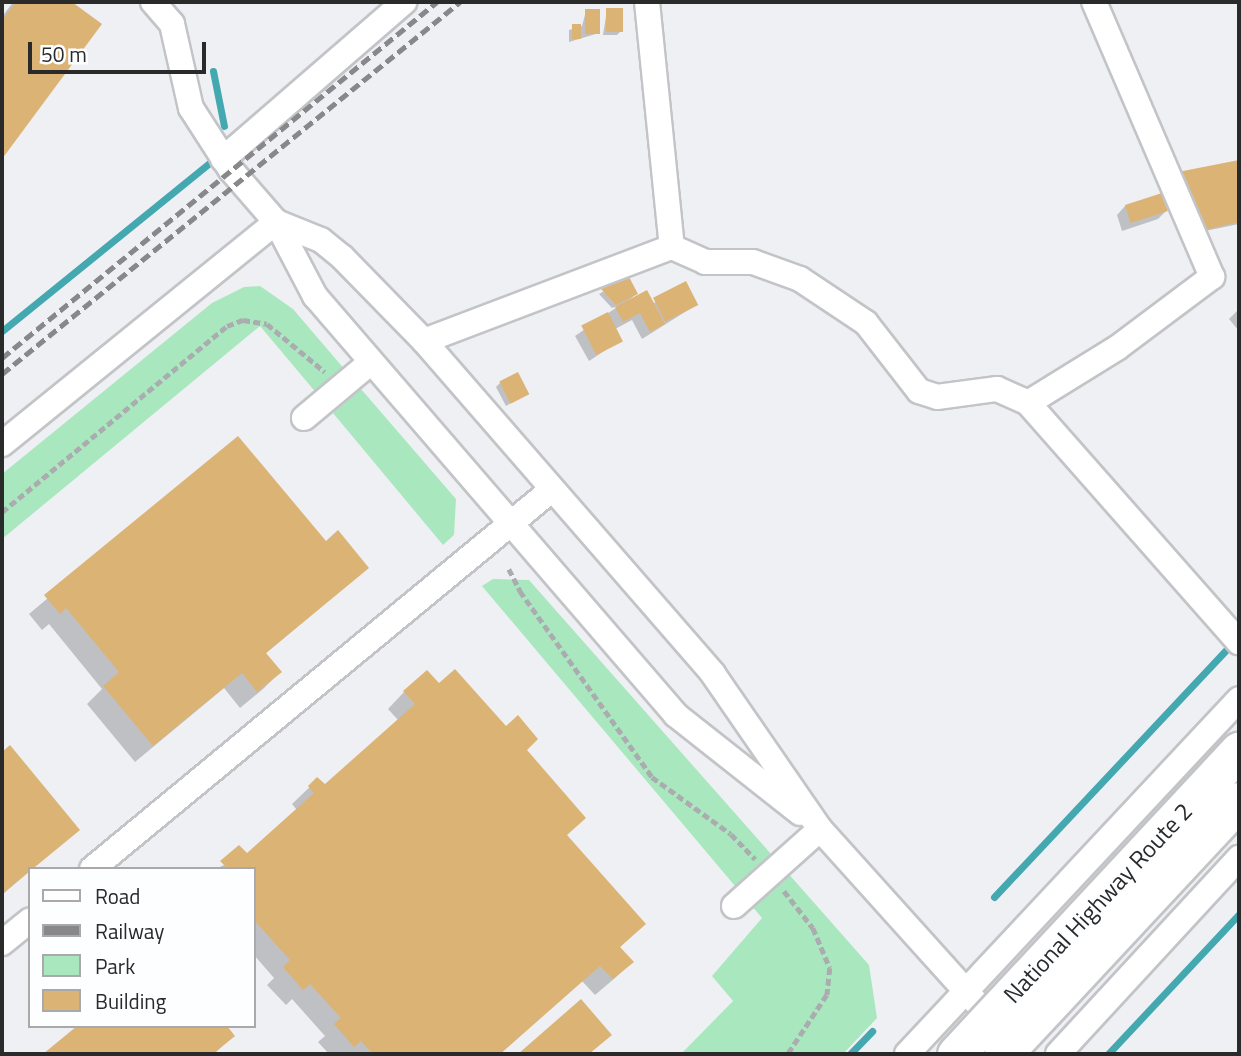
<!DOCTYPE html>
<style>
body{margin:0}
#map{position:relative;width:1241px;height:1056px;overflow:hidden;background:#eff0f4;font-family:"Titillium Web",sans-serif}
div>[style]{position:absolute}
.green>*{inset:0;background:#a9e7bf}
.shadow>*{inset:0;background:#0003}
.stream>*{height:7px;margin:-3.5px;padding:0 3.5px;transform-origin:3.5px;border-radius:3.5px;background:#44a8b0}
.building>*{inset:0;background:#dbb375;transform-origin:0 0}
.path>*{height:4.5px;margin-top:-2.25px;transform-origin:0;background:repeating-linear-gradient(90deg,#abacaf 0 7px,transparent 0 10.5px)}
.roads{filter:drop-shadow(2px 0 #c3c4c7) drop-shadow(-2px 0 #c3c4c7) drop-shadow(0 2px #c3c4c7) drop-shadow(0 -2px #c3c4c7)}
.minor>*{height:24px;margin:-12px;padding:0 12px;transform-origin:12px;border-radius:12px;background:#fff}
.rail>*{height:5px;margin-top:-2.5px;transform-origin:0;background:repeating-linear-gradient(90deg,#88888b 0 10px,transparent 0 15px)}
.bridges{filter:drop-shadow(2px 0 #c3c4c7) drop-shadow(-2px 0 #c3c4c7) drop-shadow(0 2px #c3c4c7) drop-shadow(0 -2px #c3c4c7)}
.highway-bridge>*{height:37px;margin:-18.5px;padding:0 18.5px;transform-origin:18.5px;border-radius:18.5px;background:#fff}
span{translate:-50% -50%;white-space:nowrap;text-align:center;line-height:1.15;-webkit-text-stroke:5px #fdfeff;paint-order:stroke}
.street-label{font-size:24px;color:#2a2a2b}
.frame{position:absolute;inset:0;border:4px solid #2a2a2b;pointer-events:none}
.legend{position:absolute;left:28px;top:867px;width:228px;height:161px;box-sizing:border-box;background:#fdfeff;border:2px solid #a9a9aa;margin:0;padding:9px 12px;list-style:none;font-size:21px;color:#2a2a2b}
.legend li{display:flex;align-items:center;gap:14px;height:35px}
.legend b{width:35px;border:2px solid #a9a9aa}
.scale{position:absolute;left:28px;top:42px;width:178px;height:32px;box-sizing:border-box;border:4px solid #2a2a2b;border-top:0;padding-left:9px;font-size:21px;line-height:24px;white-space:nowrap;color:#2a2a2b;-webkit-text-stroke:5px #fdfeff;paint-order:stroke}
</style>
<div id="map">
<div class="green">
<div style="clip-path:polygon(260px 286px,293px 309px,346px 371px,318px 395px,260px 326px,2px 539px,2px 474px,212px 303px,244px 287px)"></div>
<div style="clip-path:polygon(361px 389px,456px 499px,454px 535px,443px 545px,333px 413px)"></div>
<div style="clip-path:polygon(493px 579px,529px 580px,869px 965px,877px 1018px,843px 1054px,681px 1054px,733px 1001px,712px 976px,762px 918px,482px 586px)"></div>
</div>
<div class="shadow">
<div style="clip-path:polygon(13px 2px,69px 2px,100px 25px,2px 156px,2px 17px)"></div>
<div style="clip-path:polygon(607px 10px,621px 31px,617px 35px,603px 35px)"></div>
<div style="clip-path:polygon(586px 11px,599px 33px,569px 42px,569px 30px,582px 26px)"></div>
<div style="clip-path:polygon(1239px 162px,1239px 224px,1200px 232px,1179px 173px)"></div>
<div style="clip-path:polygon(1125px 206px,1166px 211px,1158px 219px,1122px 231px,1117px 215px)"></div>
<div style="clip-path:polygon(627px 278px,636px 294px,628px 301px,696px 305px,642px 339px,632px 320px,615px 329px,621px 340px,589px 361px,575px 336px,620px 305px,612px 308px,599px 294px)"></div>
<div style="clip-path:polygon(1239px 309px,1239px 331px,1229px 319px)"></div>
<div style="clip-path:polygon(500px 383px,527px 394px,506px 406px,496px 387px)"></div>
<div style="clip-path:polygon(238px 438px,326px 543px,367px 568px,265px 654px,280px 672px,263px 689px,240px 708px,224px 688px,135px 762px,87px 704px,102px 689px,49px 624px,42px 630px,29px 614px)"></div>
<div style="clip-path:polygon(439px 685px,525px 751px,565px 836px,644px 924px,619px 948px,632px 962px,615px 978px,595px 995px,582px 981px,500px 1054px,329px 1054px,318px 1042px,325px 1036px,292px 999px,286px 1005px,267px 985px,274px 978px,254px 955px,254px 869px,215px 869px,247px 855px,297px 810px,292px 804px,317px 780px,325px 786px,399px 721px,388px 709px,404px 692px)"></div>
<div style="clip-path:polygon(10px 748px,77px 830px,2px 895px,2px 754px)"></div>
<div style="clip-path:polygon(79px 1026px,232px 1036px,214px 1054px,46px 1054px)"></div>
</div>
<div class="stream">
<div style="left:213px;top:71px;width:56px;rotate:78.7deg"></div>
<div style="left:2px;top:331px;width:270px;rotate:-39deg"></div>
<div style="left:994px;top:897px;width:345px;rotate:-46.8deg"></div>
<div style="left:850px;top:1054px;width:32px;rotate:-46deg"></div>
<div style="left:1108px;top:1054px;width:192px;rotate:-46.9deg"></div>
</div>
<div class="building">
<div style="clip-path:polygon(16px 2px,72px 2px,102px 24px,2px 159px,2px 20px)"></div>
<div style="left:606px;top:8px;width:17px;height:24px"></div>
<div style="left:585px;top:9px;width:15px;height:25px"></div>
<div style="left:572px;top:24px;width:9px;height:15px"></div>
<div style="clip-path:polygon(1239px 160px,1239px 222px,1204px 230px,1178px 172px)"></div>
<div style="left:1162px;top:193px;width:19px;height:39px;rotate:72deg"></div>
<div style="clip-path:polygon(628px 275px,638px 294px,616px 305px,601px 289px)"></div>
<div style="left:686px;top:281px;width:27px;height:37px;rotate:63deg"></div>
<div style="clip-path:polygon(647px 290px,665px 324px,650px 332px,640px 313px,623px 322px,615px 307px)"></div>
<div style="left:608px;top:312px;width:33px;height:30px;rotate:63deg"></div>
<div style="left:518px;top:372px;width:25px;height:21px;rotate:63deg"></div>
<div style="clip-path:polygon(238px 436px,326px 541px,338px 530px,369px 568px,266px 653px,282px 672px,257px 692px,242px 673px,153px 746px,103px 686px,119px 672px,66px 608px,60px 614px,44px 595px)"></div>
<div style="clip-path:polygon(455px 669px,506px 726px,518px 715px,538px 739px,527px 750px,586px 818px,567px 835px,646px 924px,620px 947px,634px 962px,613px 979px,600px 966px,500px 1054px,373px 1054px,361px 1041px,354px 1047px,334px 1024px,341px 1018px,310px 984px,303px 990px,283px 967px,290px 960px,254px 920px,254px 869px,228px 869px,220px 861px,239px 845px,247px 853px,314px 793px,308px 786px,317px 777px,325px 784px,415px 704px,403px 691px,427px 670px,439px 683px)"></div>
<div style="clip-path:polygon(10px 745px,80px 830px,2px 894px,2px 752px)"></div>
<div style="clip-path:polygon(581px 999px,612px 1035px,589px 1054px,518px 1054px)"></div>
<div style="clip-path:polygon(77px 1026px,227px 1026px,235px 1036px,213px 1054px,43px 1054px)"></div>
</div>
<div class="path">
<div style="left:2px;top:512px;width:292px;rotate:-39.6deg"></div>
<div style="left:227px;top:326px;width:17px;rotate:-21deg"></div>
<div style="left:243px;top:320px;width:24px;rotate:9deg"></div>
<div style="left:267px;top:324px;width:75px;rotate:39.6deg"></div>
<div style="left:509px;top:569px;width:25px;rotate:63deg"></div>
<div style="left:520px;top:591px;width:228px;rotate:54.6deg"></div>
<div style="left:652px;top:777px;width:97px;rotate:35.8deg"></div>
<div style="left:731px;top:834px;width:35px;rotate:46deg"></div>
<div style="left:784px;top:891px;width:47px;rotate:51.9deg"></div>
<div style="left:813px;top:928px;width:43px;rotate:67deg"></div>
<div style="left:830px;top:968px;width:27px;rotate:96deg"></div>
<div style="left:827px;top:995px;width:71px;rotate:123.5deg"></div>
</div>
<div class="roads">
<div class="minor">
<div style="left:153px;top:2px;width:29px;rotate:49deg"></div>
<div style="left:172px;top:24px;width:86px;rotate:77.3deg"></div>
<div style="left:191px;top:108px;width:74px;rotate:57.2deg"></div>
<div style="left:231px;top:170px;width:69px;rotate:49.1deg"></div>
<div style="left:276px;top:222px;width:84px;rotate:62.2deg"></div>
<div style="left:315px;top:296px;width:553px;rotate:49.25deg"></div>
<div style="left:676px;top:715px;width:158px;rotate:38.3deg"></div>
<div style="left:647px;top:2px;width:246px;rotate:84.2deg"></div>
<div style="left:672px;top:247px;width:36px;rotate:24deg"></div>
<div style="left:705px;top:262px;width:48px"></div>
<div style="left:753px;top:262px;width:50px;rotate:19.9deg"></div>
<div style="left:800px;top:279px;width:79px;rotate:33.7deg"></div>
<div style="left:866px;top:323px;width:86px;rotate:52.1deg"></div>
<div style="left:919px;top:391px;width:19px;rotate:18deg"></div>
<div style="left:937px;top:397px;width:61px;rotate:-7.6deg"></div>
<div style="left:997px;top:389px;width:34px;rotate:24deg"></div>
<div style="left:1028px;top:403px;width:319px;rotate:48.6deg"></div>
<div style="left:223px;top:159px;width:240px;rotate:-40.9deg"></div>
<div style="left:276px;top:222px;width:48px;rotate:21.8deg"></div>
<div style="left:321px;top:240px;width:27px;rotate:39deg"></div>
<div style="left:342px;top:257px;width:117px;rotate:45.7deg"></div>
<div style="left:424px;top:341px;width:441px;rotate:49deg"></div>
<div style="left:713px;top:674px;width:188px;rotate:55.4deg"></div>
<div style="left:820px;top:829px;width:269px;rotate:48deg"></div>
<div style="left:424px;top:341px;width:265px;rotate:-20.8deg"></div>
<div style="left:1028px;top:403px;width:105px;rotate:-31.7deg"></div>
<div style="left:1117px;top:348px;width:119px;rotate:-36.8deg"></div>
<div style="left:1212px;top:277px;width:299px;rotate:-113.2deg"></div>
<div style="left:304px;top:418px;width:87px;rotate:-39.9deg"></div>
<div style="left:2px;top:444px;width:353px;rotate:-39deg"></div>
<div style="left:92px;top:869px;width:594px;rotate:-39.53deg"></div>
<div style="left:734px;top:906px;width:115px;rotate:-41.8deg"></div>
<div style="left:2px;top:943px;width:36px;rotate:-39deg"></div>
<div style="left:907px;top:1054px;width:486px;rotate:-46.9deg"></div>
<div style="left:1058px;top:1054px;width:267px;rotate:-47.3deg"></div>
</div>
</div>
<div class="rail">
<div style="left:2px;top:358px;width:562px;rotate:-39.3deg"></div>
<div style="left:2px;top:374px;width:590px;rotate:-39.08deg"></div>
</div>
<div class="bridges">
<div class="highway-bridge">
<div style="left:956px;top:1054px;width:415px;rotate:-47deg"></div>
<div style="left:1003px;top:1054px;width:346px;rotate:-47deg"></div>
</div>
</div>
<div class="street-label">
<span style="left:1098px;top:903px;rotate:-47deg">National Highway Route 2</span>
</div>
<div class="frame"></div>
<ul class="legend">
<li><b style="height:9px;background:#fff"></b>Road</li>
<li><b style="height:9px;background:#88888b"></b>Railway</li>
<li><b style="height:19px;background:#a9e7bf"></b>Park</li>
<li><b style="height:19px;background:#dbb375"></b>Building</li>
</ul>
<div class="scale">50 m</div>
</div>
